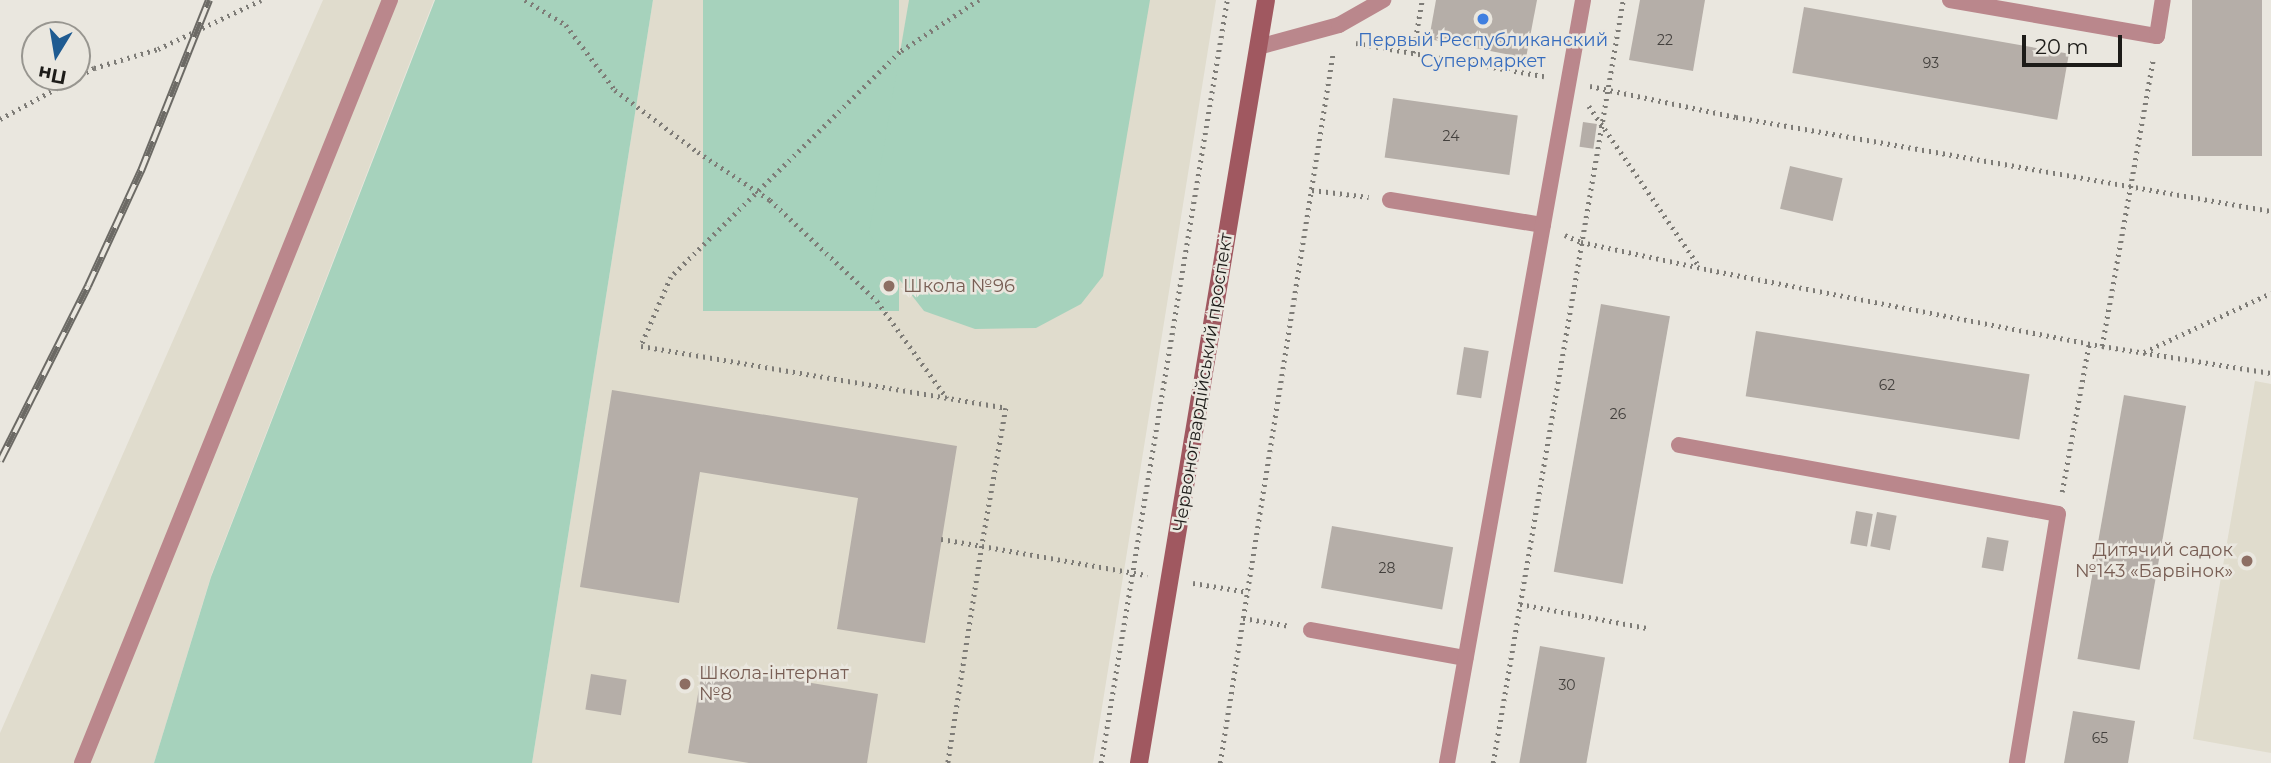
<!DOCTYPE html>
<meta charset="utf-8">
<style>
body{margin:0}
#map{position:relative;width:2271px;height:763px;overflow:hidden;background:#eae7df;font-family:Montserrat,sans-serif}
div>[style]{position:absolute}
.built>*{inset:0;background:#e0dccd}
.green>*{inset:0;background:#a6d2bc;transform-origin:0 0}
.building>*{inset:0;background:#b5aea8;transform-origin:0 0}
.path>*{height:4.5px;margin-top:-2.25px;transform-origin:0;background:repeating-linear-gradient(90deg,#7e7c77 0 2px,transparent 0 7px)}
.service>*{height:16px;margin:-8px;padding:0 8px;transform-origin:8px;border-radius:8px;background:#ba878c}
.secondary>*{height:18px;margin:-9px;padding:0 9px;transform-origin:9px;border-radius:9px;background:#a05860}
.rail>*{height:8px;margin-top:-4px;transform-origin:0;background:repeating-linear-gradient(90deg,#eae7df 0 16px,#6c6a65 0 32px);box-sizing:border-box;border-block:2px solid #6c6a65}
.dots>*{width:19px;height:19px;translate:-50% -50%;box-sizing:border-box;border:4px solid #eae7df;border-radius:50%}
span{translate:-50% -50%;white-space:nowrap;text-align:center;line-height:1.15;-webkit-text-stroke:5px #eae7df;paint-order:stroke}
.number-label{font-size:14px;color:#43403d}
.number-label span{-webkit-text-stroke-width:0}
.shop-label{font-size:18px;color:#366cbe}
.education-label{font-size:18px;color:#785e54}
.left{translate:0 -50%;text-align:left}
.right{translate:-100% -50%;text-align:right}
.street-label{font-size:18px;color:#1d1c19}
.north{position:absolute;left:21px;top:21px;width:70px;height:70px;box-sizing:border-box;background:#eae7df;border:2px solid #989690;border-radius:50%;rotate:191deg;font-size:19px;font-weight:700;line-height:28px;text-align:center;color:#1d1c19}
.north::after{content:'';display:block;margin:auto;width:24px;height:32px;background:#1f5b91;clip-path:polygon(50% 0,100% 100%,50% 72%,0 100%)}
.scale{position:absolute;left:2022px;top:35px;width:100px;height:32px;box-sizing:border-box;border:4px solid #1d1c19;border-top:0;padding-left:9px;font-size:21px;line-height:24px;white-space:nowrap;color:#1d1c19;-webkit-text-stroke:5px #eae7df;paint-order:stroke}
</style>
<div id="map">
<div class="built">
<div style="clip-path:polygon(323px 0,434px 0,212px 573px,154px 763px,0 763px,0 733px)"></div>
<div style="clip-path:polygon(653px 0,1216px 0,1093px 763px,532px 763px)"></div>
<div style="clip-path:polygon(2255px 381px,2271px 384px,2271px 753px,2193px 739px)"></div>
</div>
<div class="green">
<div style="clip-path:polygon(435px 0,653px 0,532px 763px,154px 763px,211px 577px)"></div>
<div style="left:703px;top:0;width:196px;height:311px"></div>
<div style="clip-path:polygon(909px 0,1150px 0,1103px 276px,1081px 304px,1036px 328px,975px 329px,924px 311px,892px 270px,869px 233px)"></div>
</div>
<div class="building">
<div style="clip-path:polygon(1436px 0,1537px 0,1526px 58px,1429px 39px)"></div>
<div style="clip-path:polygon(1640px 0,1705px 0,1693px 71px,1629px 60px)"></div>
<div style="left:2192px;top:0;width:70px;height:156px"></div>
<div style="left:1804px;top:7px;width:269px;height:67px;rotate:10deg"></div>
<div style="left:1393px;top:98px;width:126px;height:60px;rotate:8deg"></div>
<div style="left:1583px;top:122px;width:14px;height:25px;rotate:8deg"></div>
<div style="left:1790px;top:166px;width:54px;height:44px;rotate:13deg"></div>
<div style="left:1601px;top:304px;width:70px;height:272px;rotate:10deg"></div>
<div style="left:1756px;top:331px;width:277px;height:66px;rotate:9deg"></div>
<div style="left:1464px;top:347px;width:25px;height:48px;rotate:9deg"></div>
<div style="clip-path:polygon(612px 390px,957px 446px,925px 643px,837px 629px,858px 498px,700px 472px,679px 603px,580px 587px)"></div>
<div style="left:2124px;top:395px;width:63px;height:268px;rotate:10deg"></div>
<div style="left:1856px;top:511px;width:17px;height:33px;rotate:10deg"></div>
<div style="left:1877px;top:512px;width:20px;height:35px;rotate:11deg"></div>
<div style="left:1332px;top:526px;width:123px;height:63px;rotate:10deg"></div>
<div style="left:1987px;top:537px;width:22px;height:31px;rotate:10deg"></div>
<div style="left:1540px;top:646px;width:66px;height:119px;rotate:10deg"></div>
<div style="clip-path:polygon(703px 665px,878px 694px,867px 763px,749px 763px,688px 753px)"></div>
<div style="left:591px;top:674px;width:36px;height:36px;rotate:9deg"></div>
<div style="clip-path:polygon(2073px 711px,2135px 721px,2128px 763px,2064px 763px)"></div>
</div>
<div class="path">
<div style="left:525px;top:0;width:48px;rotate:31.4deg"></div>
<div style="left:566px;top:25px;width:81px;rotate:53deg"></div>
<div style="left:615px;top:90px;width:104px;rotate:36.8deg"></div>
<div style="left:698px;top:152px;width:87px;rotate:33.7deg"></div>
<div style="left:770px;top:200px;width:147px;rotate:43.3deg"></div>
<div style="left:877px;top:301px;width:120px;rotate:54.2deg"></div>
<div style="left:979px;top:0;width:95px;rotate:146.6deg"></div>
<div style="left:900px;top:52px;width:321px;rotate:135.5deg"></div>
<div style="left:671px;top:277px;width:75px;rotate:113.5deg"></div>
<div style="left:641px;top:346px;width:370px;rotate:9.6deg"></div>
<div style="left:1006px;top:408px;width:140px;rotate:99.9deg"></div>
<div style="left:982px;top:546px;width:168px;rotate:10deg"></div>
<div style="left:1356px;top:43px;width:191px;rotate:10deg"></div>
<div style="left:1413px;top:53px;width:54px;rotate:-80.4deg"></div>
<div style="left:1590px;top:86px;width:149px;rotate:12deg"></div>
<div style="left:1736px;top:117px;width:543px;rotate:9.97deg"></div>
<div style="left:1589px;top:106px;width:194px;rotate:55.5deg"></div>
<div style="left:0;top:119px;width:107px;rotate:-28.5deg"></div>
<div style="left:94px;top:68px;width:67px;rotate:-16.5deg"></div>
<div style="left:158px;top:49px;width:114px;rotate:-25.4deg"></div>
<div style="left:1312px;top:190px;width:57px;rotate:7deg"></div>
<div style="left:1565px;top:235px;width:17px;rotate:24deg"></div>
<div style="left:1581px;top:242px;width:132px;rotate:12.2deg"></div>
<div style="left:1710px;top:270px;width:399px;rotate:11deg"></div>
<div style="left:2102px;top:346px;width:171px;rotate:9.1deg"></div>
<div style="left:2102px;top:346px;width:291px;rotate:-79.9deg"></div>
<div style="left:2144px;top:352px;width:140px;rotate:-24.9deg"></div>
<div style="left:2062px;top:492px;width:150px;rotate:-79.7deg"></div>
<div style="left:941px;top:539px;width:42px;rotate:9.7deg"></div>
<div style="left:982px;top:546px;width:220px;rotate:98.9deg"></div>
<div style="left:1193px;top:583px;width:56px;rotate:9.3deg"></div>
<div style="left:1520px;top:604px;width:129px;rotate:10.7deg"></div>
<div style="left:1243px;top:618px;width:48px;rotate:9.7deg"></div>
<div style="left:1101px;top:763px;width:773px;rotate:-80.62deg"></div>
<div style="left:1220px;top:763px;width:719px;rotate:-80.96deg"></div>
<div style="left:1493px;top:763px;width:774px;rotate:-80.33deg"></div>
</div>
<div class="service">
<div style="left:1950px;top:0;width:210px;rotate:9.9deg"></div>
<div style="left:2157px;top:36px;width:36px;rotate:-81deg"></div>
<div style="left:1258px;top:47px;width:84px;rotate:-15.2deg"></div>
<div style="left:1339px;top:25px;width:51px;rotate:-29.6deg"></div>
<div style="left:1390px;top:200px;width:155px;rotate:9.3deg"></div>
<div style="left:1679px;top:445px;width:385px;rotate:10.3deg"></div>
<div style="left:2058px;top:514px;width:252px;rotate:99.4deg"></div>
<div style="left:1311px;top:630px;width:157px;rotate:10.3deg"></div>
<div style="left:82px;top:763px;width:823px;rotate:-68.02deg"></div>
<div style="left:1447px;top:763px;width:775px;rotate:-79.89deg"></div>
</div>
<div class="secondary">
<div style="left:1139px;top:763px;width:773px;rotate:-80.55deg"></div>
</div>
<div class="rail">
<div style="left:0;top:461px;width:196px;rotate:-63.3deg"></div>
<div style="left:88px;top:286px;width:127px;rotate:-65.3deg"></div>
<div style="left:141px;top:171px;width:184px;rotate:-68.3deg"></div>
</div>
<div class="dots">
<div style="left:1483px;top:19px;background:#3f7fe0"></div>
<div style="left:889px;top:286px;background:#8d6e63"></div>
<div style="left:2247px;top:561px;background:#8d6e63"></div>
<div style="left:685px;top:684px;background:#8d6e63"></div>
</div>
<div class="number-label">
<span style="left:1665px;top:40px">22</span>
<span style="left:1931px;top:63px">93</span>
<span style="left:1451px;top:136px">24</span>
<span style="left:1887px;top:385px">62</span>
<span style="left:1618px;top:414px">26</span>
<span style="left:1387px;top:568px">28</span>
<span style="left:1567px;top:685px">30</span>
<span style="left:2100px;top:738px">65</span>
</div>
<div class="shop-label">
<span style="left:1483px;top:51px">Первый Республиканский<br>Супермаркет</span>
</div>
<div class="education-label">
<span class="left" style="left:903px;top:286px">Школа №96</span>
<span class="right" style="left:2233px;top:561px">Дитячий садок<br>№143 «Барвінок»</span>
<span class="left" style="left:699px;top:684px">Школа-інтернат<br>№8</span>
</div>
<div class="street-label">
<span style="left:1203px;top:382px;rotate:-81deg">Червоногвардійський проспект</span>
</div>
<div class="north">Пн</div>
<div class="scale">20 m</div>
</div>
